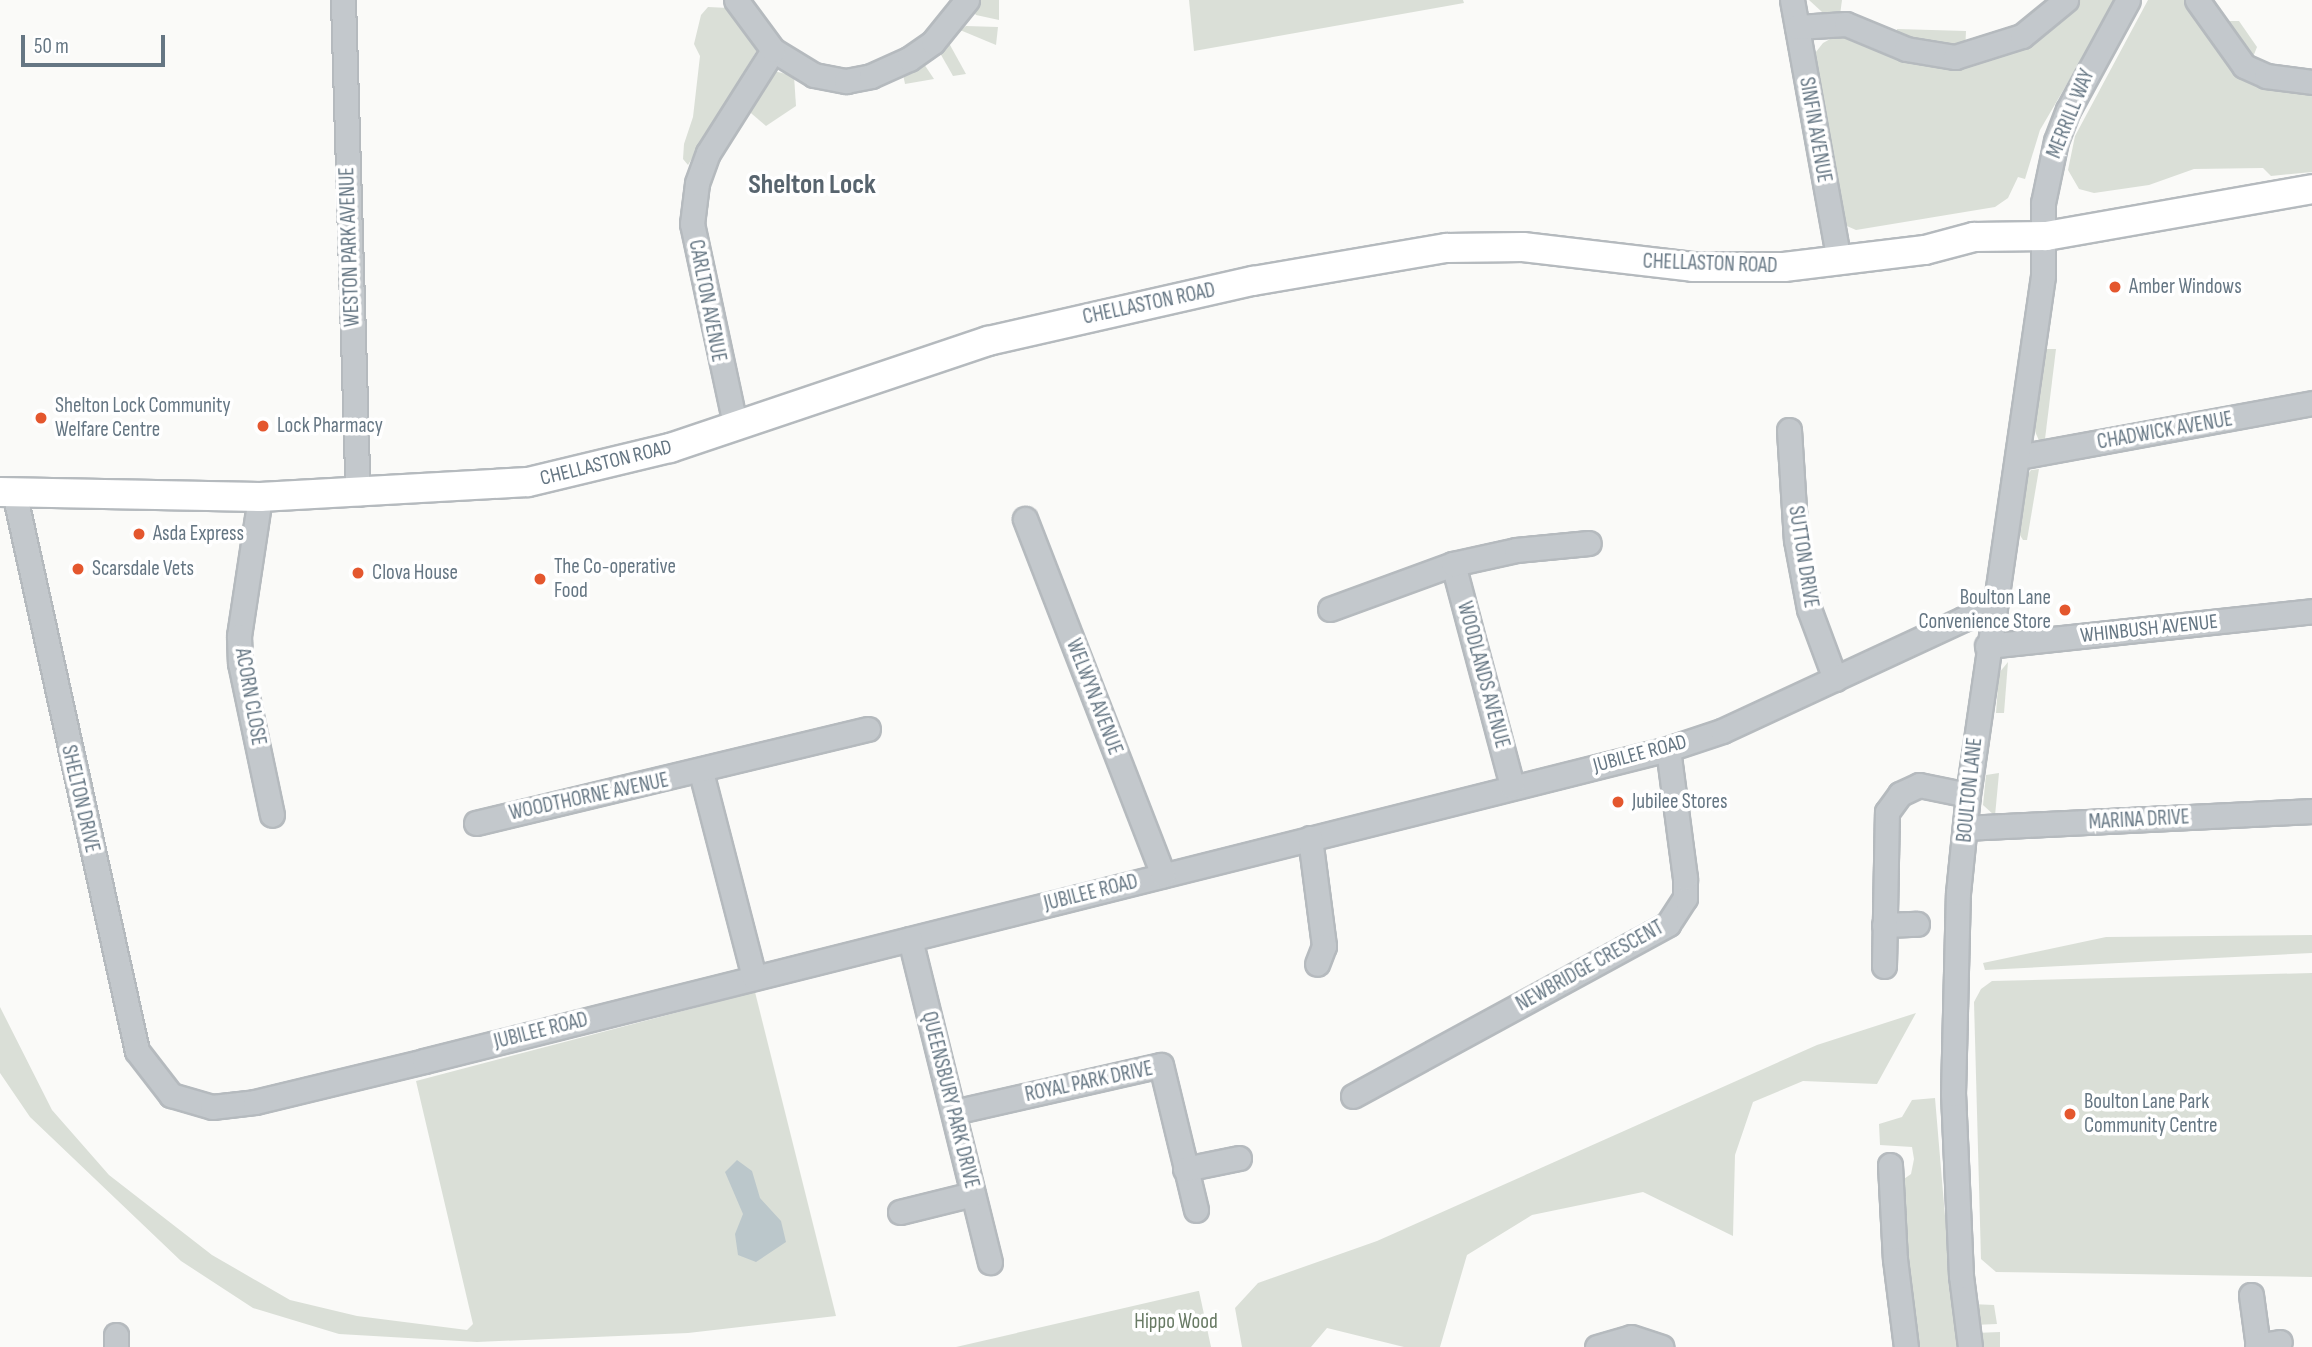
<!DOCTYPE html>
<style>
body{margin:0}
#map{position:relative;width:2312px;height:1347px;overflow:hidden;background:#fafaf8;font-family:"Sofia Sans Condensed",sans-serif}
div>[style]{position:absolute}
.green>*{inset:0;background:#dadfd7}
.water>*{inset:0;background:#bbc7cb}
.roads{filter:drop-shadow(2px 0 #b5babe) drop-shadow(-2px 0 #b5babe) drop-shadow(0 2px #b5babe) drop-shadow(0 -2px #b5babe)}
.minor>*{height:23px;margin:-11.5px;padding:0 11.5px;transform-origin:11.5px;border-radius:11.5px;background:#c3c8cc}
.major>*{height:28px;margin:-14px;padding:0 14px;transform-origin:14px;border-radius:14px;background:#fff}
.dots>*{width:19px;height:19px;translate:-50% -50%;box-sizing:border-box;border:4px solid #fff;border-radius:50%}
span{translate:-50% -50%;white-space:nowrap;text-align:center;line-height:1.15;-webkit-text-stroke:7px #fff;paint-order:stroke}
.street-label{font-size:21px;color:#657683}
.poi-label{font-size:21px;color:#657683}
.left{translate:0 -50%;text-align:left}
.right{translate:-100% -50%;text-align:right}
.park-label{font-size:21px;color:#687a64}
.district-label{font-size:28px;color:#57646e;font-weight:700}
.scale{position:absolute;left:21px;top:35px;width:144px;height:32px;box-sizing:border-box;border:4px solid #657683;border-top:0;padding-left:9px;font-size:21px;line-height:24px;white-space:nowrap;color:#657683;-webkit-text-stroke:5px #fff;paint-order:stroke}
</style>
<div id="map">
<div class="green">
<div style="clip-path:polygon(977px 0,999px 0,999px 20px,976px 15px,972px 10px)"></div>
<div style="clip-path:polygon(1189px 0,1463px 0,1464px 3px,1194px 51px)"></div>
<div style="clip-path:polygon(1809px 0,1842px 0,1840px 15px,1822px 12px)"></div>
<div style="clip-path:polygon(2076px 0,2116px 0,2040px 130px,2025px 179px,2018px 177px,2008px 198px,1995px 207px,1856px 230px,1840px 223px,1812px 57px,1823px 43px,1841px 33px,1971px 63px,2035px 40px,2052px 28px)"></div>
<div style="clip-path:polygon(2148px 0,2189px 0,2242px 74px,2312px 92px,2312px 172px,2271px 176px,2263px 168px,2194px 169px,2149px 185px,2094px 193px,2079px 189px,2068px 170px,2075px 136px)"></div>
<div style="clip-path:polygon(708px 7px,729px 8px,757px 50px,688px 165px,683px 159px,684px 144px,693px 117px,700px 56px,694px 44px,701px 15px)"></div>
<div style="clip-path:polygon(2228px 21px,2239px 21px,2257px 47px,2253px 57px)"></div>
<div style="clip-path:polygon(966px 26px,998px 27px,996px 45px,960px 30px)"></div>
<div style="clip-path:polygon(1897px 29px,1966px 31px,1965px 52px,1896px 41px)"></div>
<div style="clip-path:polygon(946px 42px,950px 45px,966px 74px,953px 76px,940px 53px)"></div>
<div style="clip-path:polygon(922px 61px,934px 79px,905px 84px,903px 74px)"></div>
<div style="clip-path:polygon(770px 70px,794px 76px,796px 106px,766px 126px,745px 108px)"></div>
<div style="clip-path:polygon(2045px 349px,2056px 349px,2045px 439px,2040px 443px,2034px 429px)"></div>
<div style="clip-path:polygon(2039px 469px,2027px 540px,2023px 540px,2018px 532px,2026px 477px,2031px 470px)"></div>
<div style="clip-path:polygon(2008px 662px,2004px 713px,1996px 713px,1999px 673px)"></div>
<div style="clip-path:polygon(1999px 773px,1995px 816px,1983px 805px,1986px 775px)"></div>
<div style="clip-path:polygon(2312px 935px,2312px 953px,1985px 970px,1983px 963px,2106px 937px)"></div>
<div style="clip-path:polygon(2312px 973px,2312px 1277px,1996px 1272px,1981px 1259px,1974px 1002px,1981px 989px,1992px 981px)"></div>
<div style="clip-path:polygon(755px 992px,836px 1316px,688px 1333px,477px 1342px,339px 1334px,253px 1308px,181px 1261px,30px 1117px,0 1073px,0 1007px,52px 1110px,109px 1175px,212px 1255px,290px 1300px,357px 1316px,467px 1330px,473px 1324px,416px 1081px)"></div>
<div style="clip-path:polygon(1916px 1013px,1877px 1084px,1803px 1081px,1753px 1102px,1735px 1155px,1733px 1236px,1643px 1192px,1532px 1215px,1467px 1255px,1440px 1347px,1404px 1347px,1327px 1328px,1311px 1347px,1242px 1347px,1235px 1308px,1258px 1283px,1377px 1241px,1817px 1045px)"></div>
<div style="clip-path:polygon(1935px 1098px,1954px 1322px,1959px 1347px,1914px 1347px,1901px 1181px,1911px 1174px,1914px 1159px,1912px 1147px,1880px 1145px,1879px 1124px,1902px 1117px,1912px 1100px)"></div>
<div style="clip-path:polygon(1199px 1291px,1211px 1347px,956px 1347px,1198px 1291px)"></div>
<div style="clip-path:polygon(1971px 1304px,1994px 1305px,1997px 1324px,1973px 1325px)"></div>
<div style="clip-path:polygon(2000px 1332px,2000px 1347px,1978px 1347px,1975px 1333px)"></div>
</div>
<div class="water">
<div style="clip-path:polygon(737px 1160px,752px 1171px,760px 1198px,781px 1221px,786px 1242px,756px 1262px,738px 1255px,735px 1234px,743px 1214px,725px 1172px)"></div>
</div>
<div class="roads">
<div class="minor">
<div style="left:343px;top:0;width:494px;rotate:88.3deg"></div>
<div style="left:1792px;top:0;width:265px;rotate:79.8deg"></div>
<div style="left:2197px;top:0;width:81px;rotate:54.5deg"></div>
<div style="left:2244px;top:66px;width:24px;rotate:24deg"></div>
<div style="left:2266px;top:76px;width:46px;rotate:7.4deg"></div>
<div style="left:1797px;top:27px;width:49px;rotate:-3.5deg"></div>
<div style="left:1846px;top:24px;width:65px;rotate:22.6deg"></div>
<div style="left:1906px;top:49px;width:50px;rotate:9.3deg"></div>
<div style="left:1955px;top:57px;width:70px;rotate:-17.4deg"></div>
<div style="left:2022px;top:36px;width:57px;rotate:-39.3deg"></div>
<div style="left:773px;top:50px;width:48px;rotate:31.4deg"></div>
<div style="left:814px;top:75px;width:33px;rotate:11deg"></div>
<div style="left:846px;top:81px;width:25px;rotate:-11deg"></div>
<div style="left:871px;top:76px;width:42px;rotate:-24.1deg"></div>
<div style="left:909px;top:59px;width:29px;rotate:-35deg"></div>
<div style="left:933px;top:42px;width:54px;rotate:-51deg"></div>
<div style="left:735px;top:424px;width:205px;rotate:-102.1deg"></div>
<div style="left:692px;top:224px;width:41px;rotate:-83deg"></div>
<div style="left:697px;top:183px;width:32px;rotate:-70deg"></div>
<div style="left:708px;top:153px;width:122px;rotate:-57.7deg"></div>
<div style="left:773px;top:50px;width:62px;rotate:-126.5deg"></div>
<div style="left:1789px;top:430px;width:110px;rotate:86.4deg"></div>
<div style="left:1796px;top:540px;width:70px;rotate:79.3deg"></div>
<div style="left:1809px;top:609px;width:75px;rotate:69.6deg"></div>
<div style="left:2018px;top:457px;width:299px;rotate:-10.4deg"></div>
<div style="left:14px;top:492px;width:572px;rotate:77.59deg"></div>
<div style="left:137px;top:1051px;width:56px;rotate:52.3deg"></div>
<div style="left:171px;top:1095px;width:43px;rotate:16.3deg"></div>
<div style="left:212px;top:1107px;width:43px;rotate:-6.6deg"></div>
<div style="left:255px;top:1102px;width:174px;rotate:-13.6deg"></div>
<div style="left:424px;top:1061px;width:1283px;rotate:-14.08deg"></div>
<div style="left:1668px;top:749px;width:57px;rotate:-18.4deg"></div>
<div style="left:1722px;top:731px;width:266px;rotate:-24.9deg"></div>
<div style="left:1963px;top:619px;width:30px;rotate:-15deg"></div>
<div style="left:260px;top:497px;width:141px;rotate:98.6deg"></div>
<div style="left:239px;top:636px;width:27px;rotate:88deg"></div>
<div style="left:240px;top:663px;width:155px;rotate:78.1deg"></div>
<div style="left:1025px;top:519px;width:382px;rotate:68.8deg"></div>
<div style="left:1453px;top:564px;width:230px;rotate:75.1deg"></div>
<div style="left:1330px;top:609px;width:131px;rotate:-20.1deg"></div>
<div style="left:1453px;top:564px;width:65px;rotate:-12.5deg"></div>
<div style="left:1516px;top:550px;width:73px;rotate:-5.5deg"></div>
<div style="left:1987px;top:646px;width:327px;rotate:-6.1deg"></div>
<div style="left:701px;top:772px;width:212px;rotate:75.5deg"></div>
<div style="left:476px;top:823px;width:403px;rotate:-13.5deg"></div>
<div style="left:1965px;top:828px;width:347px;rotate:-2.8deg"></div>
<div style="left:1310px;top:838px;width:109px;rotate:82.6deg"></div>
<div style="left:1324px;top:946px;width:19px;rotate:111deg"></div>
<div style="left:1884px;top:925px;width:33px;rotate:-2deg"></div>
<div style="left:910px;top:939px;width:333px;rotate:76.1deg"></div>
<div style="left:1884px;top:966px;width:154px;rotate:-88.9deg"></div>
<div style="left:1887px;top:812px;width:22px;rotate:-54deg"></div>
<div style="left:1900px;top:794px;width:21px;rotate:-25deg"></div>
<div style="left:1919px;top:785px;width:50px;rotate:11.5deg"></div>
<div style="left:1353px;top:1096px;width:359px;rotate:-28.6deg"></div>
<div style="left:1668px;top:924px;width:31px;rotate:-57deg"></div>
<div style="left:1685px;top:898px;width:20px;rotate:-90deg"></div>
<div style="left:1685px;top:878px;width:130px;rotate:-97.5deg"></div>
<div style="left:954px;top:1112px;width:212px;rotate:-12.8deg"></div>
<div style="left:1161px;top:1065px;width:149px;rotate:76.4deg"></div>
<div style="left:1890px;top:1165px;width:94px;rotate:87deg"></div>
<div style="left:1895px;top:1259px;width:89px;rotate:82.9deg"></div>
<div style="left:1185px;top:1169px;width:55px;rotate:-11.5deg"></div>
<div style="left:900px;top:1212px;width:75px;rotate:-13.9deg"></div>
<div style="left:2251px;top:1295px;width:52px;rotate:82.3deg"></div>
<div style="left:2257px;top:1346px;width:23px;rotate:-10deg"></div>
<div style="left:116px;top:1347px;width:12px;rotate:-90deg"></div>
<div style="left:1597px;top:1347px;width:35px;rotate:-16deg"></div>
<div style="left:1631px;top:1337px;width:32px;rotate:18deg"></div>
<div style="left:1970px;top:1347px;width:72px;rotate:-97.2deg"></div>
<div style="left:1961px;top:1276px;width:182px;rotate:-92.5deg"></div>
<div style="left:1953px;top:1094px;width:201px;rotate:-88.6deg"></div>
<div style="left:1958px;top:893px;width:99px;rotate:-84.2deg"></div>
<div style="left:1968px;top:795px;width:524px;rotate:-81.78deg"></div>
<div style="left:2043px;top:276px;width:73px;rotate:-90deg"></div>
<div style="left:2043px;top:203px;width:63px;rotate:-78.2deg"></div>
<div style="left:2056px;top:141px;width:33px;rotate:-69deg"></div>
<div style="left:2068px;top:110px;width:125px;rotate:-61.4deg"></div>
</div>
<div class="major">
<div style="left:0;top:492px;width:260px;rotate:1.1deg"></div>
<div style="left:260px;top:497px;width:268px;rotate:-3.2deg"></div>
<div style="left:528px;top:482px;width:146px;rotate:-13.5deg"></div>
<div style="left:670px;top:448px;width:336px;rotate:-18.6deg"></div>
<div style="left:988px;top:341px;width:272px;rotate:-12.8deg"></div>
<div style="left:1253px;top:281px;width:197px;rotate:-9.7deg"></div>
<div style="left:1447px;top:248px;width:76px;rotate:-0.8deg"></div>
<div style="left:1523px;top:247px;width:171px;rotate:6.7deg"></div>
<div style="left:1693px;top:267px;width:91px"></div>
<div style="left:1784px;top:267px;width:142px;rotate:-6.9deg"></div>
<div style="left:1925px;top:250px;width:51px;rotate:-14.9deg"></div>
<div style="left:1974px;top:237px;width:72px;rotate:-0.8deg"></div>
<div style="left:2046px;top:236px;width:270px;rotate:-10deg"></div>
</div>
</div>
<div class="dots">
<div style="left:2115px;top:287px;background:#e4572e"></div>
<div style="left:41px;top:418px;background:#e4572e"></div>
<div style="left:263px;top:426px;background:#e4572e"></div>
<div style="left:139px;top:534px;background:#e4572e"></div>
<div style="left:78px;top:569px;background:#e4572e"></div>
<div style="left:358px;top:573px;background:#e4572e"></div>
<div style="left:540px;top:579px;background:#e4572e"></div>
<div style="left:2065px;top:610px;background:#e4572e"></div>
<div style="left:1618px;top:802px;background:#e4572e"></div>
<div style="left:2070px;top:1114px;background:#e4572e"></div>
</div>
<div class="street-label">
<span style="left:2071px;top:114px;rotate:-68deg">MERRILL WAY</span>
<span style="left:1815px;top:130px;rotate:80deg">SINFIN AVENUE</span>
<span style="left:350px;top:247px;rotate:-92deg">WESTON PARK AVENUE</span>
<span style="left:1710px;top:264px;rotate:2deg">CHELLASTON ROAD</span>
<span style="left:707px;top:301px;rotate:79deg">CARLTON AVENUE</span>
<span style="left:1149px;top:304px;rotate:-12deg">CHELLASTON ROAD</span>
<span style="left:2165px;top:431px;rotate:-10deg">CHADWICK AVENUE</span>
<span style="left:606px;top:463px;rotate:-14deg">CHELLASTON ROAD</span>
<span style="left:1803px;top:557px;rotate:81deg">SUTTON DRIVE</span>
<span style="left:2149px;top:629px;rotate:-6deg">WHINBUSH AVENUE</span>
<span style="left:1483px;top:675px;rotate:75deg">WOODLANDS AVENUE</span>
<span style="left:250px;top:697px;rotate:80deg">ACORN CLOSE</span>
<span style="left:1094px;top:697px;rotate:69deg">WELWYN AVENUE</span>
<span style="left:1640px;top:754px;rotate:-15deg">JUBILEE ROAD</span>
<span style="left:1970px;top:790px;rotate:-84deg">BOULTON LANE</span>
<span style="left:589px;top:797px;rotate:-12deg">WOODTHORNE AVENUE</span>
<span style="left:80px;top:799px;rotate:77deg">SHELTON DRIVE</span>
<span style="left:2139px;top:820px;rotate:-3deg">MARINA DRIVE</span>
<span style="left:1091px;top:893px;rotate:-14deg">JUBILEE ROAD</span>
<span style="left:1590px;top:966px;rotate:-29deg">NEWBRIDGE CRESCENT</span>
<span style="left:541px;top:1031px;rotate:-14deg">JUBILEE ROAD</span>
<span style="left:1089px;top:1082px;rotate:-12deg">ROYAL PARK DRIVE</span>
<span style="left:950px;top:1100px;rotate:76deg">QUEENSBURY PARK DRIVE</span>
</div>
<div class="poi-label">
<span class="left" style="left:2129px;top:287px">Amber Windows</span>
<span class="left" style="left:55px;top:418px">Shelton Lock Community<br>Welfare Centre</span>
<span class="left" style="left:277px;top:426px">Lock Pharmacy</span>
<span class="left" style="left:153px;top:534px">Asda Express</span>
<span class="left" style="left:554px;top:579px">The Co-operative<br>Food</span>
<span class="left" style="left:92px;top:569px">Scarsdale Vets</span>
<span class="left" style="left:372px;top:573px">Clova House</span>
<span class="right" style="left:2051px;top:610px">Boulton Lane<br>Convenience Store</span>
<span class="left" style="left:1632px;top:802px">Jubilee Stores</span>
<span class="left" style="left:2084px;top:1114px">Boulton Lane Park<br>Community Centre</span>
</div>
<div class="park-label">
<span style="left:1176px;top:1322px">Hippo Wood</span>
</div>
<div class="district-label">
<span style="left:812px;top:185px">Shelton Lock</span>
</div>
<div class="scale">50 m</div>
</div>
